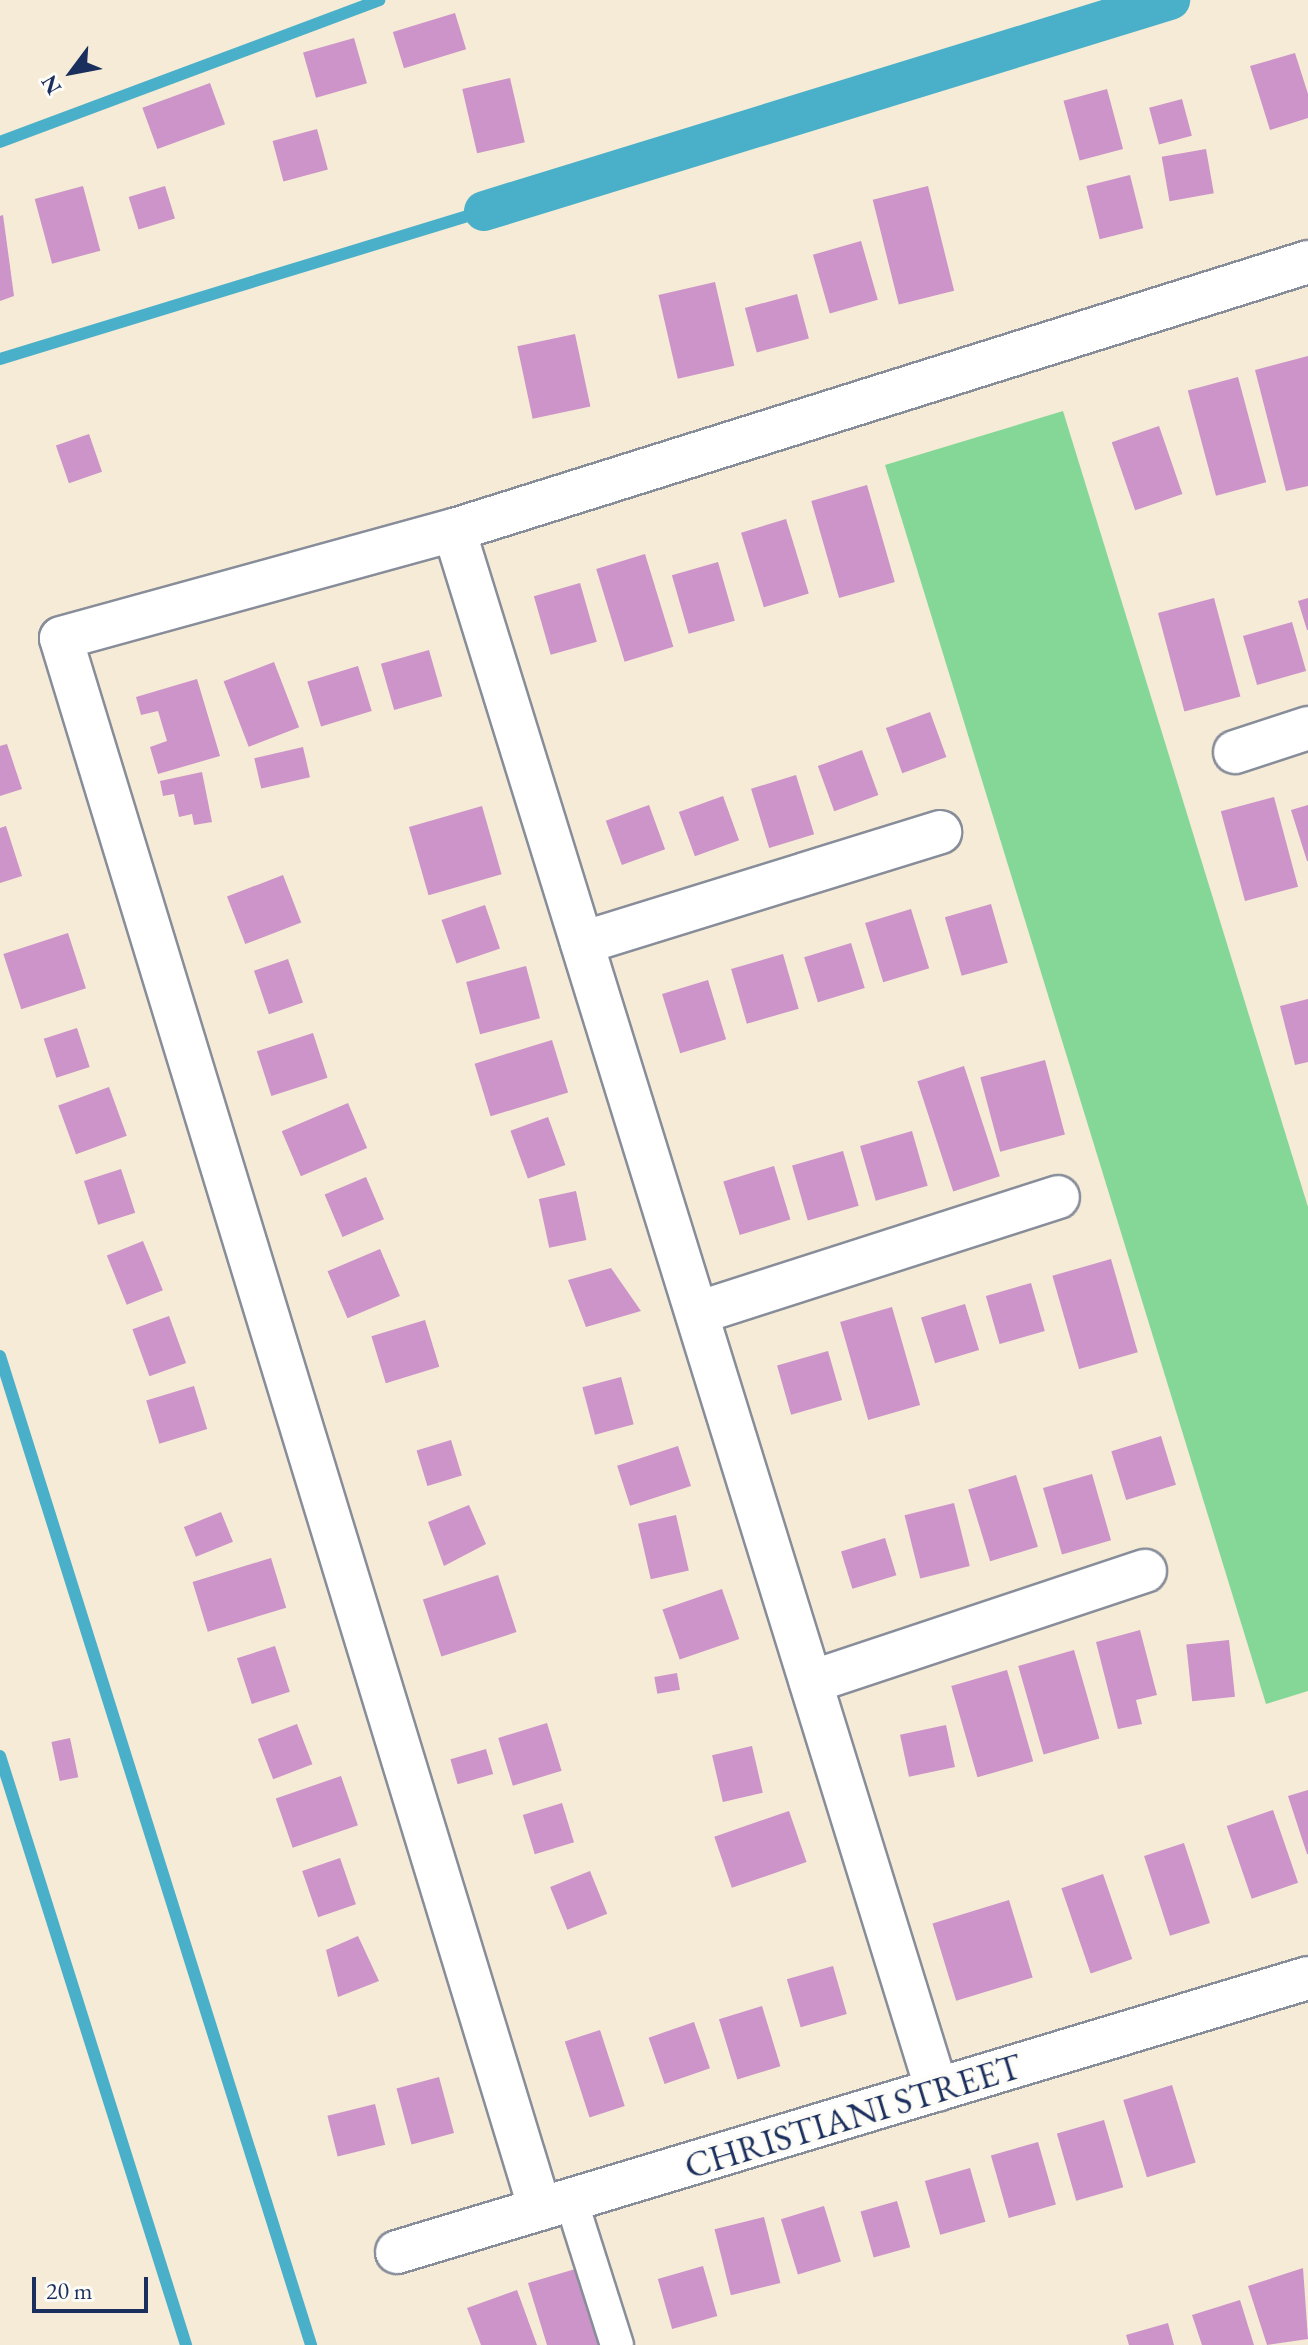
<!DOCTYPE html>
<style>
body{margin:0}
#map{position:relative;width:1308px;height:2345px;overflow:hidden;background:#f5ebd6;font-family:"EB Garamond",serif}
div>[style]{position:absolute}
.green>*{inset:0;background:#85d798}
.stream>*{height:12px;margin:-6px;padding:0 6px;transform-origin:6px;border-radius:6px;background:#4ab0c9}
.canal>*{height:40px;margin:-20px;padding:0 20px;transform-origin:20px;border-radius:20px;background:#4ab0c9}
.building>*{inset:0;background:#cc94c9;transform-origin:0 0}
.roads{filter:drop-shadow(2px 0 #888d9a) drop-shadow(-2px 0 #888d9a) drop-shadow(0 2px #888d9a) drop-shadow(0 -2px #888d9a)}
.pedestrian>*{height:32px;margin:-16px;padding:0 16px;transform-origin:16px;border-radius:16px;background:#fff}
.minor>*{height:42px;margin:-21px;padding:0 21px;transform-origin:21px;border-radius:21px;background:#fff}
span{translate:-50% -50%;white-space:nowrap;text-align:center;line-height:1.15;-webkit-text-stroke:7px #fdfcf7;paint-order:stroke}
.street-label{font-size:36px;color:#1b2f5e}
.north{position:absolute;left:32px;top:32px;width:80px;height:80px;-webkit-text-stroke:6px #fdfcf7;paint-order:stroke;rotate:238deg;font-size:22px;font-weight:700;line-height:32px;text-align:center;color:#1b2f5e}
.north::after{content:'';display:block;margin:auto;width:28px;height:36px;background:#1b2f5e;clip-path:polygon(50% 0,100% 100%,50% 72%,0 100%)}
.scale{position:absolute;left:32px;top:2277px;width:116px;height:36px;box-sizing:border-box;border:4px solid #1b2f5e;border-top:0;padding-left:10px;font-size:24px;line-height:28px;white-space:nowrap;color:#1b2f5e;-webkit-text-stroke:6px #fdfcf7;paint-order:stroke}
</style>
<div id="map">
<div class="green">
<div style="clip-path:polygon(1063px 411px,1308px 1207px,1308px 1691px,1266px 1704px,885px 465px)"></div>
</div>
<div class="stream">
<div style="left:0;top:142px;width:405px;rotate:-20.5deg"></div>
<div style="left:0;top:359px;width:506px;rotate:-17deg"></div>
<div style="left:0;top:1356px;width:1037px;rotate:72.54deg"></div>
<div style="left:0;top:1756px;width:618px;rotate:72.47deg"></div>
</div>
<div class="canal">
<div style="left:484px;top:211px;width:718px;rotate:-17.1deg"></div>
</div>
<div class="building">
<div style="left:455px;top:13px;width:38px;height:65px;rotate:73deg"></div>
<div style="left:354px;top:38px;width:47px;height:53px;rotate:74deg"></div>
<div style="clip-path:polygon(1295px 53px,1308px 94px,1308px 118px,1270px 130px,1250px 66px)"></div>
<div style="left:510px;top:78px;width:66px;height:49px;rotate:77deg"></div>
<div style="left:210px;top:83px;width:44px;height:72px;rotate:70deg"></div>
<div style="left:1107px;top:89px;width:62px;height:45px;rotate:75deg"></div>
<div style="left:1182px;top:99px;width:38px;height:34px;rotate:75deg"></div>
<div style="left:317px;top:129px;width:42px;height:46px;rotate:75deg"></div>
<div style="left:1206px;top:149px;width:45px;height:45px;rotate:80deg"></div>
<div style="left:1130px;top:175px;width:55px;height:45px;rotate:76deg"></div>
<div style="left:83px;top:186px;width:67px;height:50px;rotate:75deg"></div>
<div style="left:165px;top:186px;width:34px;height:38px;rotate:73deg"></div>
<div style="left:928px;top:186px;width:108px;height:57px;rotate:76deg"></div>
<div style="clip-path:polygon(3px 215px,14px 296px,0 301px,0 216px)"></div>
<div style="left:861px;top:241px;width:61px;height:50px;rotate:74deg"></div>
<div style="left:715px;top:282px;width:86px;height:58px;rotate:77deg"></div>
<div style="left:797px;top:294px;width:46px;height:54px;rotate:75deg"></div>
<div style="left:575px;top:334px;width:74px;height:59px;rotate:78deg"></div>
<div style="clip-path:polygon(1308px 356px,1308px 486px,1286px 491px,1255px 370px)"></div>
<div style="left:1238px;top:377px;width:109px;height:52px;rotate:75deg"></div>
<div style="left:1159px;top:426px;width:72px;height:50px;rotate:71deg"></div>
<div style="left:89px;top:434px;width:40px;height:35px;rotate:71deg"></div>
<div style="left:867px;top:485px;width:101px;height:58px;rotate:74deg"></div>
<div style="left:786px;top:519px;width:78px;height:47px;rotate:73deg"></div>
<div style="left:645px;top:554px;width:97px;height:51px;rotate:73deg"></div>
<div style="left:718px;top:562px;width:61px;height:48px;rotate:74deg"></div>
<div style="left:580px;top:583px;width:61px;height:48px;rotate:74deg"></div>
<div style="left:1214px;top:598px;width:102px;height:58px;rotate:75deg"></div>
<div style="clip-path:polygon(1308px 598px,1308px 630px,1307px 630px,1298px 601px)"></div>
<div style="left:1292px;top:622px;width:51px;height:51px;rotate:74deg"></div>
<div style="left:429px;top:650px;width:48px;height:50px;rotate:74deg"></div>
<div style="left:274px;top:662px;width:70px;height:54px;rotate:69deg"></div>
<div style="left:358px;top:666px;width:47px;height:53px;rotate:73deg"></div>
<div style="clip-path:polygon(197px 679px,220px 756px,158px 774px,150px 747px,167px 741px,158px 711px,141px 715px,136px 697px)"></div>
<div style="left:930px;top:712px;width:48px;height:47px;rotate:70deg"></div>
<div style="clip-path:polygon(7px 744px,22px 789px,0 796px,0 746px)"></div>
<div style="left:303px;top:747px;width:31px;height:50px;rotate:77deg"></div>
<div style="left:862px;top:750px;width:48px;height:47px;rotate:70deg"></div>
<div style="clip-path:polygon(202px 772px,212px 822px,194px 825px,192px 814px,179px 817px,174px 794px,163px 796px,160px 781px)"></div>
<div style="left:796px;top:775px;width:62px;height:47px;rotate:73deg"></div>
<div style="left:723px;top:796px;width:47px;height:47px;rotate:70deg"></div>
<div style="left:1274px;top:797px;width:93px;height:55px;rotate:75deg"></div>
<div style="left:649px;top:805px;width:47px;height:46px;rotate:70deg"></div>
<div style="clip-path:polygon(1308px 805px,1308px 861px,1307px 861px,1291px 810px)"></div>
<div style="left:482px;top:806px;width:71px;height:76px;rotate:74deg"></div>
<div style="clip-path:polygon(6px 826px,22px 876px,0 883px,0 828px)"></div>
<div style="left:283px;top:875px;width:51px;height:60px;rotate:69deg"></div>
<div style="left:991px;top:904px;width:61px;height:48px;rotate:74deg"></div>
<div style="left:485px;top:905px;width:46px;height:46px;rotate:71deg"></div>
<div style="left:911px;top:909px;width:62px;height:48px;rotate:73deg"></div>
<div style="left:68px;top:933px;width:58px;height:68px;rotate:72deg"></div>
<div style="left:851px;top:943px;width:47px;height:49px;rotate:73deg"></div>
<div style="left:783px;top:954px;width:57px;height:54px;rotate:74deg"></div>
<div style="left:288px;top:959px;width:46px;height:36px;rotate:71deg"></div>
<div style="left:526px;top:966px;width:54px;height:62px;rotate:75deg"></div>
<div style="left:708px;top:980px;width:62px;height:48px;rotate:73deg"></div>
<div style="clip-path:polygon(1308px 999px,1308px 1062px,1295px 1065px,1280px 1006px)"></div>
<div style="left:77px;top:1028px;width:41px;height:35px;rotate:72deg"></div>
<div style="left:313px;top:1033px;width:47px;height:59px;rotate:72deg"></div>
<div style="left:552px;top:1040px;width:55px;height:81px;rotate:73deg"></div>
<div style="left:1045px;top:1060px;width:77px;height:67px;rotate:75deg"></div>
<div style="left:964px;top:1066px;width:116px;height:49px;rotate:72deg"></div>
<div style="left:109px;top:1087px;width:52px;height:54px;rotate:70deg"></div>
<div style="left:348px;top:1103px;width:49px;height:72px;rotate:67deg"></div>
<div style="left:548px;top:1117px;width:51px;height:40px;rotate:70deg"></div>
<div style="left:912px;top:1131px;width:57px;height:54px;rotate:74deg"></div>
<div style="left:843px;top:1151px;width:57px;height:53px;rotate:74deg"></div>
<div style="left:774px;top:1166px;width:56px;height:53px;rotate:73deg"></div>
<div style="left:121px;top:1169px;width:46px;height:39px;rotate:72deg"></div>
<div style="left:366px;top:1177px;width:46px;height:45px;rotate:67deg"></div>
<div style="left:576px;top:1191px;width:50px;height:38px;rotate:78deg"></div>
<div style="left:143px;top:1241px;width:53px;height:39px;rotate:68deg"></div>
<div style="left:380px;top:1249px;width:51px;height:57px;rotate:67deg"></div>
<div style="left:1111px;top:1259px;width:97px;height:61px;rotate:74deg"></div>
<div style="clip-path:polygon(611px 1268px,641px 1311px,586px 1327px,568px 1280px)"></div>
<div style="left:1031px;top:1283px;width:50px;height:47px;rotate:74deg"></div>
<div style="left:965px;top:1304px;width:48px;height:46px;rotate:73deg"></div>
<div style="left:892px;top:1307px;width:102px;height:54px;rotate:74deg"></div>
<div style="left:169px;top:1316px;width:50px;height:39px;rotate:70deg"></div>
<div style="left:425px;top:1320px;width:49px;height:56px;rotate:73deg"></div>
<div style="left:828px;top:1351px;width:51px;height:53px;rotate:74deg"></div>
<div style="left:621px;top:1377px;width:49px;height:40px;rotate:75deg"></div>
<div style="left:194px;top:1386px;width:45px;height:50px;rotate:73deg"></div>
<div style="left:1161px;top:1436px;width:51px;height:52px;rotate:73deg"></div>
<div style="left:451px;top:1440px;width:37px;height:36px;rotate:73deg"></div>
<div style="left:678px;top:1446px;width:42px;height:64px;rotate:72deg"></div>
<div style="left:1092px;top:1474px;width:69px;height:51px;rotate:74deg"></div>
<div style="left:1016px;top:1475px;width:75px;height:50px;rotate:73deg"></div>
<div style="left:954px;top:1503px;width:65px;height:51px;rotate:76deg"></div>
<div style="clip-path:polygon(469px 1505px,486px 1544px,444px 1566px,428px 1522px)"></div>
<div style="left:221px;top:1512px;width:32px;height:40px;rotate:68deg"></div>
<div style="left:676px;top:1515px;width:57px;height:39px;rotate:77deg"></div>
<div style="left:885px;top:1538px;width:39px;height:46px;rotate:73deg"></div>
<div style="left:271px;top:1558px;width:52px;height:82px;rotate:73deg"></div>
<div style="left:498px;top:1575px;width:60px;height:79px;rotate:72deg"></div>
<div style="left:722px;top:1589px;width:53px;height:63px;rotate:71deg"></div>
<div style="clip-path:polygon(1140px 1630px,1157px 1695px,1136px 1700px,1142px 1724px,1118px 1729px,1096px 1642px)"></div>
<div style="left:1229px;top:1640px;width:57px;height:43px;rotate:84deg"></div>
<div style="left:275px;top:1646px;width:48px;height:40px;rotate:72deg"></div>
<div style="left:1074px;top:1650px;width:92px;height:58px;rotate:74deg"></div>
<div style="left:1007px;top:1670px;width:95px;height:58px;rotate:74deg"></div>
<div style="left:677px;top:1673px;width:17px;height:23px;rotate:80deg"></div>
<div style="left:547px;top:1723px;width:50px;height:51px;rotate:73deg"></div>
<div style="left:297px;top:1724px;width:43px;height:42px;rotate:69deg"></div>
<div style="left:946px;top:1725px;width:43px;height:47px;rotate:78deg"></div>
<div style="left:70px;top:1738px;width:40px;height:19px;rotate:78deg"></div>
<div style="left:752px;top:1746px;width:48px;height:41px;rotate:77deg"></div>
<div style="left:486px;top:1749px;width:26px;height:37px;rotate:74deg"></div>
<div style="left:341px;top:1776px;width:52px;height:69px;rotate:71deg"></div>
<div style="clip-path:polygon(1308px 1790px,1308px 1854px,1307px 1854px,1288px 1796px)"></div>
<div style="left:562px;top:1803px;width:41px;height:41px;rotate:73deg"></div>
<div style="left:1273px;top:1810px;width:77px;height:49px;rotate:71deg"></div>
<div style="left:789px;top:1811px;width:54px;height:79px;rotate:71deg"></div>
<div style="left:1184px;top:1843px;width:84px;height:42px;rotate:72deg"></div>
<div style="left:340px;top:1858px;width:49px;height:40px;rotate:71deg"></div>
<div style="left:590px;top:1871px;width:46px;height:43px;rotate:68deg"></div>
<div style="left:1103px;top:1874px;width:90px;height:44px;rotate:71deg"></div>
<div style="left:1009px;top:1900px;width:81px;height:80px;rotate:73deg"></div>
<div style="clip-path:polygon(358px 1936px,379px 1981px,338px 1997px,326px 1950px)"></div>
<div style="left:833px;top:1966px;width:50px;height:48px;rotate:74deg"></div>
<div style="left:762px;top:2006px;width:63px;height:45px;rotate:73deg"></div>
<div style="left:694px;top:2022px;width:49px;height:48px;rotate:71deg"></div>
<div style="left:600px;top:2030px;width:80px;height:37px;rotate:72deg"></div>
<div style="left:439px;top:2077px;width:58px;height:44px;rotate:75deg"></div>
<div style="left:1172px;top:2085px;width:81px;height:51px;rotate:73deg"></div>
<div style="left:375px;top:2104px;width:42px;height:49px;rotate:76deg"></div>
<div style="left:1104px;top:2120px;width:70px;height:49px;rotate:74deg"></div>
<div style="left:1038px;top:2142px;width:65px;height:49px;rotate:74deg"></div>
<div style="left:970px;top:2168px;width:56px;height:47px;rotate:74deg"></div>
<div style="left:897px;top:2201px;width:48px;height:38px;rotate:74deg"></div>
<div style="left:824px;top:2206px;width:58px;height:45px;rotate:73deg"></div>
<div style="left:764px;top:2217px;width:68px;height:51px;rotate:76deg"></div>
<div style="left:703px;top:2266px;width:52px;height:47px;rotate:74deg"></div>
<div style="clip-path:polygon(582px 2267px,607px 2345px,547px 2345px,528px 2283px)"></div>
<div style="clip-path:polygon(1303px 2268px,1308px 2339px,1267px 2345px,1248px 2286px)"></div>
<div style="clip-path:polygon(517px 2290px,537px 2345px,481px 2345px,467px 2308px)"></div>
<div style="clip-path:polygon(1240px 2300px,1254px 2345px,1202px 2345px,1192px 2315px)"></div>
<div style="clip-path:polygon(1168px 2323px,1174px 2345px,1129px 2345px,1126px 2335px)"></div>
</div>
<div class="roads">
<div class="pedestrian">
<div style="left:571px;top:2200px;width:152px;rotate:72.4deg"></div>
</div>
<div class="minor">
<div style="left:454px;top:530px;width:1633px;rotate:72.8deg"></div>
<div style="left:1235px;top:752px;width:77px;rotate:-18.2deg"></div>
<div style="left:582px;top:943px;width:375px;rotate:-17.2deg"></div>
<div style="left:697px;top:1313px;width:379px;rotate:-17.8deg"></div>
<div style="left:811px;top:1682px;width:352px;rotate:-18.4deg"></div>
<div style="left:540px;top:2209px;width:1642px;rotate:-106.96deg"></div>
<div style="left:61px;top:638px;width:408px;rotate:-15.4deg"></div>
<div style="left:454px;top:530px;width:895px;rotate:-17.42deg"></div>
<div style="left:397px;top:2252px;width:951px;rotate:-16.74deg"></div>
</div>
</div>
<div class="street-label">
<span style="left:853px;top:2116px;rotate:-17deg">CHRISTIANI STREET</span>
</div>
<div class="north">N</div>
<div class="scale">20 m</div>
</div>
